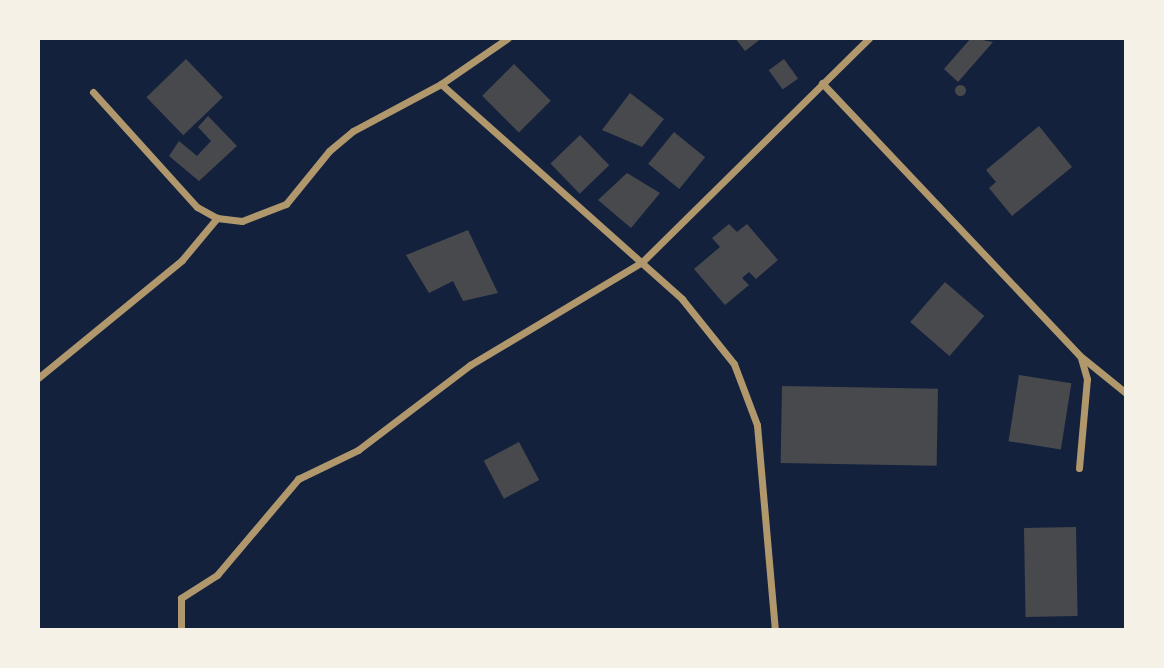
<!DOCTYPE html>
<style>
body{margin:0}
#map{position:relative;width:1164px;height:668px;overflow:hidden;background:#14213d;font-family:Figtree,sans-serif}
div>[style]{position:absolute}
.building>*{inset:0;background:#48494c;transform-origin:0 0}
.round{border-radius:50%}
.minor>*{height:7px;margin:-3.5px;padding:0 3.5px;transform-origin:3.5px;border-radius:3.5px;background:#b1986c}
span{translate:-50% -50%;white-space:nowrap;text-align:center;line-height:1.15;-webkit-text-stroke:7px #f6f1e7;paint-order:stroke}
.frame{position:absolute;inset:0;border:40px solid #f6f1e7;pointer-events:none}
</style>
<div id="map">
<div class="building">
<div style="clip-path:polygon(735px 38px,762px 38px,745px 51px)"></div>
<div style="clip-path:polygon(971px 38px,993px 42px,958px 82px,944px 69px)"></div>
<div style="left:186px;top:59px;width:53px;height:55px;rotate:46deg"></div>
<div style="left:784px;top:59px;width:24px;height:19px;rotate:54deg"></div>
<div style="left:514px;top:64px;width:52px;height:45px;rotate:45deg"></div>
<div class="round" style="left:954.5px;top:84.5px;width:11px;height:11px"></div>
<div style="clip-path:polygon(630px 93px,664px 119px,642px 147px,602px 130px)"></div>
<div style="clip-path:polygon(208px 116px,237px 146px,199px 181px,169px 156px,179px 141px,197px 156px,211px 141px,198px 127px)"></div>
<div style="clip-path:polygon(1039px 126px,1072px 167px,1012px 216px,989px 188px,996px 182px,986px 170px)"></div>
<div style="left:674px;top:132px;width:40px;height:41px;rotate:39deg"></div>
<div style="left:580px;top:135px;width:42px;height:41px;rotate:46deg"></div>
<div style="clip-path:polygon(627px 173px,660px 193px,631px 228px,598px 200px)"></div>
<div style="clip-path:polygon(729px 224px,737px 232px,747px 224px,778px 260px,756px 279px,749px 272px,742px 278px,749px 285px,725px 305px,694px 269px,720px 247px,712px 238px)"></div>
<div style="clip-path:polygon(468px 230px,498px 293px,463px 301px,453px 281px,429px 293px,406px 255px)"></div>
<div style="left:945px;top:282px;width:52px;height:53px;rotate:41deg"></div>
<div style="left:1019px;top:375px;width:53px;height:67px;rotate:9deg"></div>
<div style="left:782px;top:386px;width:156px;height:77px;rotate:1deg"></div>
<div style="left:519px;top:442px;width:43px;height:40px;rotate:62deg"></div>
<div style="left:1076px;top:527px;width:89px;height:52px;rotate:89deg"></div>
</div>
<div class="minor">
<div style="left:822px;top:83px;width:374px;rotate:46.6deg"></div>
<div style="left:1079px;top:355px;width:60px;rotate:39deg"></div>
<div style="left:441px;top:84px;width:323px;rotate:41.7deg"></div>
<div style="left:682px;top:299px;width:83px;rotate:51.3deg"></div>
<div style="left:734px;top:364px;width:65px;rotate:69.3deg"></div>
<div style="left:757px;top:425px;width:206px;rotate:85deg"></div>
<div style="left:93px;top:92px;width:155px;rotate:47.9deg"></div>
<div style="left:197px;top:207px;width:23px;rotate:29deg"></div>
<div style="left:217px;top:218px;width:25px;rotate:7deg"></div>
<div style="left:242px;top:221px;width:47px;rotate:-21.1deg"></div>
<div style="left:286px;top:204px;width:68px;rotate:-50.9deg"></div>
<div style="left:329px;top:151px;width:31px;rotate:-40deg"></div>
<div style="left:353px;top:131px;width:100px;rotate:-28.1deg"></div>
<div style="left:441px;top:84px;width:81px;rotate:-34.5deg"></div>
<div style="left:38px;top:378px;width:186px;rotate:-39.3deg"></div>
<div style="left:182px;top:260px;width:55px;rotate:-50.2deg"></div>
<div style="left:1079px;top:468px;width:89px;rotate:-84.9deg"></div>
<div style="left:1087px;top:379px;width:22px;rotate:-106deg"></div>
<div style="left:181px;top:630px;width:32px;rotate:-90deg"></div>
<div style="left:181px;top:598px;width:43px;rotate:-32.6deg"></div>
<div style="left:217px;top:575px;width:126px;rotate:-49.8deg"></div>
<div style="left:298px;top:479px;width:67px;rotate:-25.8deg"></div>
<div style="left:358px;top:450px;width:141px;rotate:-37.2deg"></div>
<div style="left:470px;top:365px;width:200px;rotate:-30.9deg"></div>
<div style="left:642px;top:262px;width:319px;rotate:-44.6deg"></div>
</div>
<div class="frame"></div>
</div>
